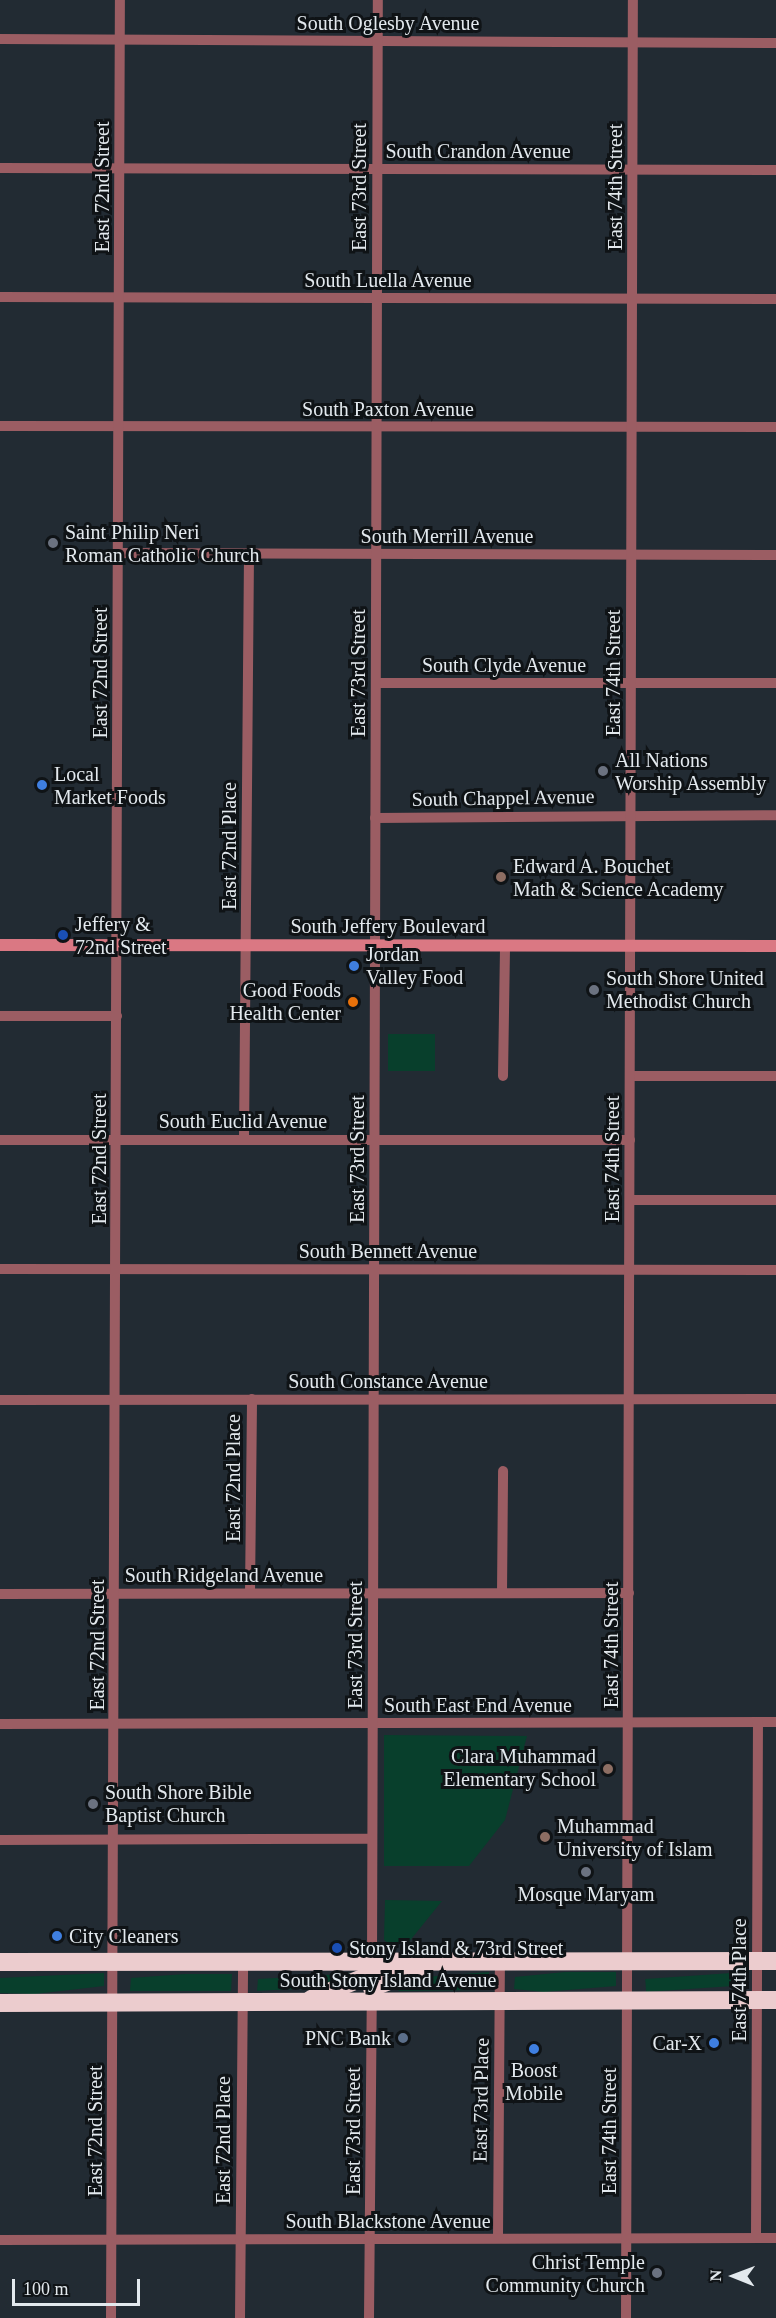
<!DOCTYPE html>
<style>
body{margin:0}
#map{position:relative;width:776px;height:2318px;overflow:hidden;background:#222b33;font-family:"Times New Roman",serif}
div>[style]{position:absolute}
.green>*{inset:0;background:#083f2c;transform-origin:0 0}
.street>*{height:10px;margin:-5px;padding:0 5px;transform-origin:5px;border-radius:5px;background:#9b5d63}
.secondary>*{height:12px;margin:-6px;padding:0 6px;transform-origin:6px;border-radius:6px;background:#da7883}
.highway>*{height:18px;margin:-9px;padding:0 9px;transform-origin:9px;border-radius:9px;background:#ecccce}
.dots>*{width:16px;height:16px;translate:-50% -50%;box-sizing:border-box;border:3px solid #0f1316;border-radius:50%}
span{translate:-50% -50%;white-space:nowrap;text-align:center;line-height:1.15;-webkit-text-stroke:6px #0f1316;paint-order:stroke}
.street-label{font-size:20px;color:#e3e9ee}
.poi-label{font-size:20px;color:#e3e9ee}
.left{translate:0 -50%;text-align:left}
.right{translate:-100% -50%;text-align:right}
.north{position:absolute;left:704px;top:2246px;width:60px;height:60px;-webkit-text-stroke:4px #0f1316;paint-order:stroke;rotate:271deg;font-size:16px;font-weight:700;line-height:24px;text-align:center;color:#e3e9ee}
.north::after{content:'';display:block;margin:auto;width:21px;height:27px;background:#e3e9ee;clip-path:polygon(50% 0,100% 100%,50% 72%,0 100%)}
.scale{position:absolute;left:12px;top:2279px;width:128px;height:27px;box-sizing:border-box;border:3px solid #e3e9ee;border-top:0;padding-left:8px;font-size:18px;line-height:21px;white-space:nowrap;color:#e3e9ee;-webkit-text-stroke:4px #0f1316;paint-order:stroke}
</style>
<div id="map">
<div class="green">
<div style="left:388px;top:1034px;width:47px;height:37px"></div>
<div style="clip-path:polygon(384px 1735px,527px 1736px,505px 1820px,469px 1866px,384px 1866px)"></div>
<div style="clip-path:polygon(385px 1900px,442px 1901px,408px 1943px,388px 1943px,384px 1940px)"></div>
<div style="clip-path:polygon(489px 1972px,487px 1990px,398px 1991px,411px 1978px)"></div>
<div style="clip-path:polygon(565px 1972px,616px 1972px,616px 1986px,544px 1992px,514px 1989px,515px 1977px)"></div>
<div style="left:746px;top:1972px;width:13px;height:101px;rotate:86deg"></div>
<div style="clip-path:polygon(104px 1973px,104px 1986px,35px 1994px,0 1993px,0 1978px)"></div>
<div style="clip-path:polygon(358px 1973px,329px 1987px,257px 1991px,258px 1979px)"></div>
<div style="clip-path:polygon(185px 1974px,232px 1974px,231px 1991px,130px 1991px,131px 1978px)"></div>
</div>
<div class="street">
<div style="left:0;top:39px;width:776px;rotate:0.3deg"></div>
<div style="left:0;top:168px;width:776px;rotate:0.15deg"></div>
<div style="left:0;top:297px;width:776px;rotate:0.15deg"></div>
<div style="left:0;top:426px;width:776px;rotate:0.07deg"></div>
<div style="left:118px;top:553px;width:658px;rotate:0.17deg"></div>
<div style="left:376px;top:683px;width:400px"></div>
<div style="left:375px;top:818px;width:401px;rotate:-0.4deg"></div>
<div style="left:0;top:1016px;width:117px"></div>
<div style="left:503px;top:1076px;width:130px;rotate:-89.1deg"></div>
<div style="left:630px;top:1076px;width:146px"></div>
<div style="left:244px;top:1139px;width:586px;rotate:-89.51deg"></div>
<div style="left:0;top:1140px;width:630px"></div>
<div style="left:630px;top:1200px;width:146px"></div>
<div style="left:0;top:1269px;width:776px;rotate:0.07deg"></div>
<div style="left:0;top:1400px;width:776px;rotate:-0.07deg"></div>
<div style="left:250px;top:1593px;width:194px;rotate:-89.4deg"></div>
<div style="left:502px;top:1593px;width:122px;rotate:-89.5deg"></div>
<div style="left:0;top:1594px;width:629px;rotate:-0.09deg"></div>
<div style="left:0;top:1724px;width:776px;rotate:-0.15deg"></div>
<div style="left:0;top:1840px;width:372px;rotate:-0.2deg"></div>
<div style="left:372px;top:1965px;width:1965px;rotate:-89.83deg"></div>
<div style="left:498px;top:2238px;width:276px;rotate:-89.6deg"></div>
<div style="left:756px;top:2238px;width:516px;rotate:-89.78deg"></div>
<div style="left:0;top:2240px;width:776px;rotate:-0.15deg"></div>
<div style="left:111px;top:2318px;width:2318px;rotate:-89.78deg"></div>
<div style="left:240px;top:2318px;width:356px;rotate:-89.5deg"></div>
<div style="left:369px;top:2318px;width:320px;rotate:-89.5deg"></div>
<div style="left:626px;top:2318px;width:2318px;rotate:-89.83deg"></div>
</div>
<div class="secondary">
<div style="left:0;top:945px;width:776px;rotate:0.07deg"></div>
</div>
<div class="highway">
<div style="left:0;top:1962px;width:776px;rotate:-0.07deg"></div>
<div style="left:372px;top:1988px;width:58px;rotate:-22.2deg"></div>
<div style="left:311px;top:1999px;width:66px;rotate:-22.3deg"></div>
<div style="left:0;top:2003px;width:776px;rotate:-0.22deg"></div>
</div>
<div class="dots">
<div style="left:53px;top:543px;background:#6b7280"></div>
<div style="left:603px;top:771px;background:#6b7280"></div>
<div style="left:42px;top:785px;background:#3f7fe0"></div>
<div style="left:501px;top:877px;background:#8d6e63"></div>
<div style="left:63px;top:935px;background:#1a4fb4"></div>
<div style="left:354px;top:966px;background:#3f7fe0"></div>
<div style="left:594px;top:990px;background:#6b7280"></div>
<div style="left:353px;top:1002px;background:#e8710a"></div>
<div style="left:608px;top:1769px;background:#8d6e63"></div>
<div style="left:93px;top:1804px;background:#6b7280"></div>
<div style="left:545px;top:1837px;background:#8d6e63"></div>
<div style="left:586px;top:1872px;background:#6b7280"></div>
<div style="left:57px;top:1936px;background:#3f7fe0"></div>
<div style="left:337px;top:1948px;background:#1a4fb4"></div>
<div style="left:403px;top:2038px;background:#5c6f8a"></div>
<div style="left:714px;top:2043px;background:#3f7fe0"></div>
<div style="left:534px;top:2049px;background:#3f7fe0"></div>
<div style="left:657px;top:2273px;background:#6b7280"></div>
</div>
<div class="street-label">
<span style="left:388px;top:23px">South Oglesby Avenue</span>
<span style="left:478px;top:151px">South Crandon Avenue</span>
<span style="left:102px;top:187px;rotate:-90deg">East 72nd Street</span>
<span style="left:359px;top:187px;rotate:-90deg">East 73rd Street</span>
<span style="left:615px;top:187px;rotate:-90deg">East 74th Street</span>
<span style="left:388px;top:280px">South Luella Avenue</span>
<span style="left:388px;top:409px">South Paxton Avenue</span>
<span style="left:447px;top:536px">South Merrill Avenue</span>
<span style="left:504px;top:665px">South Clyde Avenue</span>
<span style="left:100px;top:673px;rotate:-90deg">East 72nd Street</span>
<span style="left:358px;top:673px;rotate:-90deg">East 73rd Street</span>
<span style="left:613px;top:673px;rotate:-90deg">East 74th Street</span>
<span style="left:503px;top:798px;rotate:-1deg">South Chappel Avenue</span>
<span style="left:229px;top:846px;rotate:-90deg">East 72nd Place</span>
<span style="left:388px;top:926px">South Jeffery Boulevard</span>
<span style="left:243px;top:1121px">South Euclid Avenue</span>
<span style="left:99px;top:1159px;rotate:-90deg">East 72nd Street</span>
<span style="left:357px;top:1159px;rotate:-90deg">East 73rd Street</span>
<span style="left:612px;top:1159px;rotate:-90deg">East 74th Street</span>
<span style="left:388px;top:1251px">South Bennett Avenue</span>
<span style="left:388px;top:1381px">South Constance Avenue</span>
<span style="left:233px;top:1478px;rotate:-90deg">East 72nd Place</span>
<span style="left:224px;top:1575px">South Ridgeland Avenue</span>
<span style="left:97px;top:1645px;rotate:-90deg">East 72nd Street</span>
<span style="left:355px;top:1645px;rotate:-90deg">East 73rd Street</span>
<span style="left:611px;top:1645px;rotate:-90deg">East 74th Street</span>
<span style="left:478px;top:1705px">South East End Avenue</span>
<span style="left:388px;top:1980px">South Stony Island Avenue</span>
<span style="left:739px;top:1980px;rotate:-90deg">East 74th Place</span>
<span style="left:481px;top:2100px;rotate:-89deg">East 73rd Place</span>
<span style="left:95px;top:2131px;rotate:-90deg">East 72nd Street</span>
<span style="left:353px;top:2131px;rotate:-90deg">East 73rd Street</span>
<span style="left:609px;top:2131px;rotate:-90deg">East 74th Street</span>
<span style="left:223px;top:2140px;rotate:-90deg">East 72nd Place</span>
<span style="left:388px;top:2221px">South Blackstone Avenue</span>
</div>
<div class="poi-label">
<span class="left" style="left:65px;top:544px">Saint Philip Neri<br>Roman Catholic Church</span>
<span class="left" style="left:615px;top:772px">All Nations<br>Worship Assembly</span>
<span class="left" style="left:54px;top:786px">Local<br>Market Foods</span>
<span class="left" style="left:513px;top:878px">Edward A. Bouchet<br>Math &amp; Science Academy</span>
<span class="left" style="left:75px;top:936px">Jeffery &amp;<br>72nd Street</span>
<span class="left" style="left:366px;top:966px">Jordan<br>Valley Food</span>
<span class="left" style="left:606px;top:990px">South Shore United<br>Methodist Church</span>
<span class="right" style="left:341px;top:1002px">Good Foods<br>Health Center</span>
<span class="right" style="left:596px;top:1768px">Clara Muhammad<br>Elementary School</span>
<span class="left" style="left:105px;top:1804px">South Shore Bible<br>Baptist Church</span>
<span class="left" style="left:557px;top:1838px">Muhammad<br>University of Islam</span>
<span style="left:586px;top:1894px">Mosque Maryam</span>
<span class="left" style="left:69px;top:1936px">City Cleaners</span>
<span class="left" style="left:349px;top:1948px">Stony Island &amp; 73rd Street</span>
<span class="right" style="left:391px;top:2038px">PNC Bank</span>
<span class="right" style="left:702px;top:2043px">Car-X</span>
<span style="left:534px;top:2082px">Boost<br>Mobile</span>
<span class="right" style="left:645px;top:2274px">Christ Temple<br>Community Church</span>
</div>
<div class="north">N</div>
<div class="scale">100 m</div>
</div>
